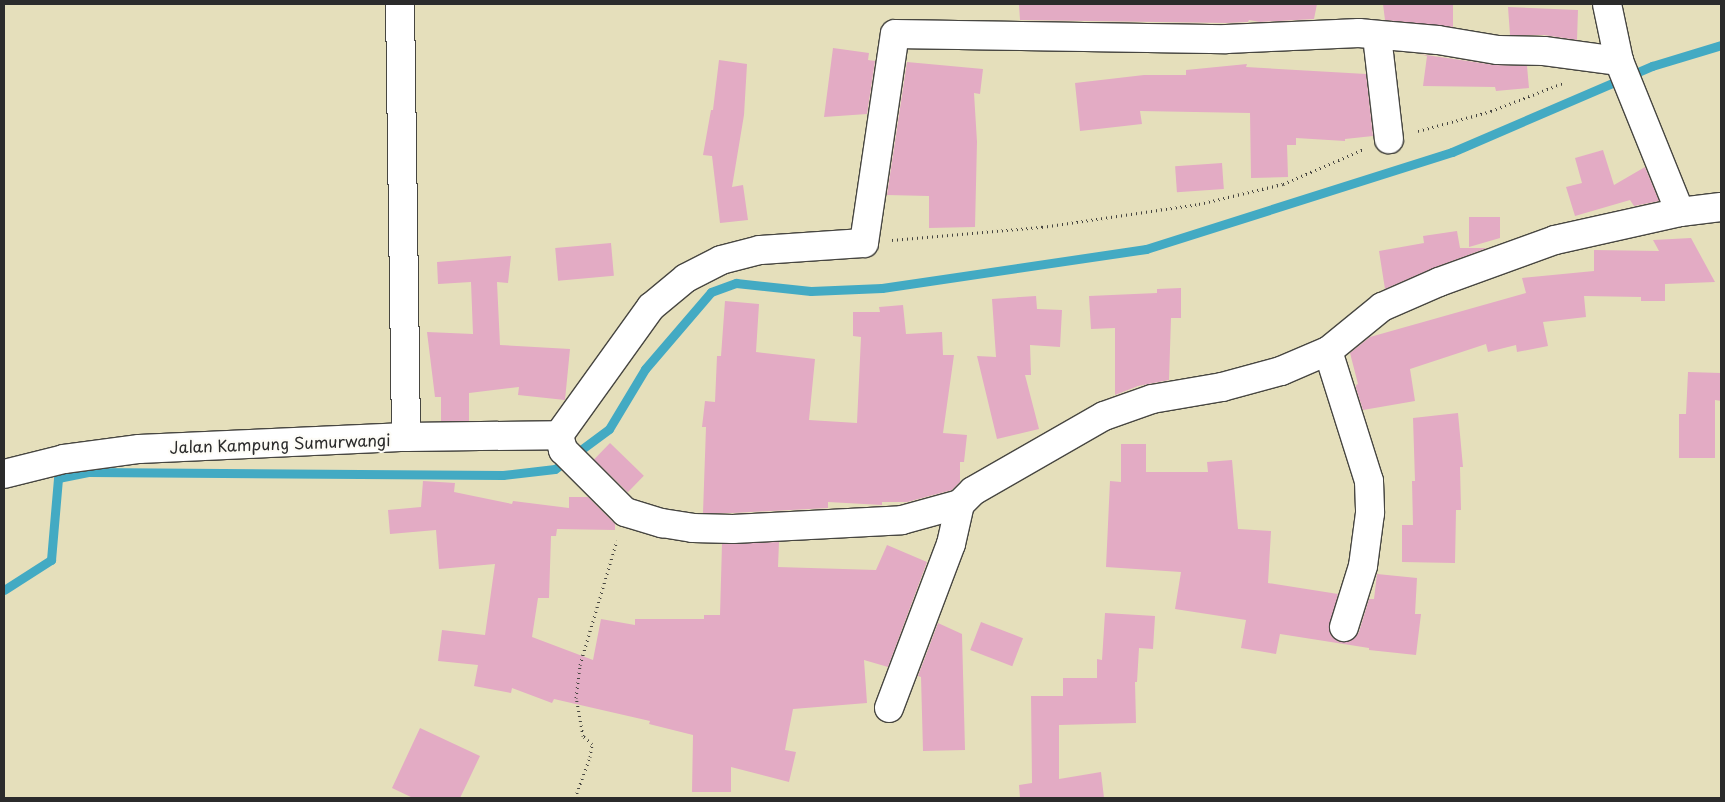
<!DOCTYPE html>
<style>
body{margin:0}
#map{position:relative;width:1725px;height:802px;overflow:hidden;background:#e5dfbb;font-family:"Playpen Sans",sans-serif}
div>[style]{position:absolute}
.stream>*{height:9px;margin:-4.5px;padding:0 4.5px;transform-origin:4.5px;border-radius:4.5px;background:#43aac3}
.building>*{inset:0;background:#e3abc4;transform-origin:0 0}
.path>*{height:3px;margin-top:-1.5px;transform-origin:0;background:repeating-linear-gradient(90deg,#474641 0 1px,transparent 0 5px)}
.roads{filter:drop-shadow(1px 0 #474641) drop-shadow(-1px 0 #474641) drop-shadow(0 1px #474641) drop-shadow(0 -1px #474641)}
.minor>*{height:28px;margin:-14px;padding:0 14px;transform-origin:14px;border-radius:14px;background:#fff}
span{translate:-50% -50%;white-space:nowrap;text-align:center;line-height:1.15;-webkit-text-stroke:4.5px #fdfcf7;paint-order:stroke}
.street-label{font-size:16px;color:#2b2b2b}
.frame{position:absolute;inset:0;border:5px solid #2b2b2b;pointer-events:none}
</style>
<div id="map">
<div class="stream">
<div style="left:4px;top:590px;width:56px;rotate:-32.6deg"></div>
<div style="left:51px;top:560px;width:82px;rotate:-85.1deg"></div>
<div style="left:58px;top:478px;width:33px;rotate:-11deg"></div>
<div style="left:90px;top:472px;width:413px;rotate:0.4deg"></div>
<div style="left:503px;top:475px;width:52px;rotate:-6.6deg"></div>
<div style="left:555px;top:469px;width:67px;rotate:-36.5deg"></div>
<div style="left:609px;top:429px;width:70px;rotate:-59deg"></div>
<div style="left:645px;top:369px;width:101px;rotate:-49.4deg"></div>
<div style="left:711px;top:292px;width:27px;rotate:-20deg"></div>
<div style="left:736px;top:283px;width:75px;rotate:6.1deg"></div>
<div style="left:811px;top:291px;width:71px;rotate:-2.4deg"></div>
<div style="left:882px;top:288px;width:267px;rotate:-8.4deg"></div>
<div style="left:1146px;top:249px;width:321px;rotate:-17.6deg"></div>
<div style="left:1452px;top:152px;width:218px;rotate:-23.3deg"></div>
<div style="left:1652px;top:66px;width:72px;rotate:-16.9deg"></div>
</div>
<div class="building">
<div style="clip-path:polygon(1046px 4px,1317px 4px,1314px 19px,1260px 22px,1249px 20px,1248px 22px,1226px 23px,1020px 20px,1019px 5px)"></div>
<div style="clip-path:polygon(1383px 4px,1453px 4px,1453px 27px,1385px 20px)"></div>
<div style="clip-path:polygon(1508px 7px,1578px 10px,1577px 40px,1544px 35px,1510px 35px)"></div>
<div style="clip-path:polygon(833px 48px,869px 53px,868px 60px,875px 61px,867px 114px,824px 117px)"></div>
<div style="clip-path:polygon(1419px 54px,1495px 65px,1527px 66px,1529px 88px,1496px 91px,1495px 87px,1423px 86px,1427px 56px)"></div>
<div style="clip-path:polygon(719px 60px,747px 64px,744px 115px,732px 187px,743px 185px,748px 220px,720px 223px,712px 156px,703px 155px,711px 110px,713px 110px)"></div>
<div style="clip-path:polygon(907px 62px,983px 69px,980px 94px,974px 93px,977px 142px,975px 227px,929px 228px,929px 196px,887px 195px)"></div>
<div style="clip-path:polygon(1247px 64px,1246px 67px,1366px 74px,1373px 136px,1345px 139px,1345px 141px,1296px 138px,1296px 145px,1287px 145px,1288px 177px,1251px 178px,1250px 113px,1140px 111px,1142px 124px,1080px 131px,1075px 83px,1144px 75px,1186px 75px,1186px 70px)"></div>
<div style="clip-path:polygon(1603px 150px,1614px 185px,1645px 167px,1659px 201px,1634px 206px,1630px 200px,1575px 216px,1566px 187px,1582px 183px,1575px 158px)"></div>
<div style="left:1222px;top:163px;width:26px;height:47px;rotate:86deg"></div>
<div style="clip-path:polygon(1469px 217px,1500px 217px,1500px 238px,1469px 247px)"></div>
<div style="clip-path:polygon(1457px 231px,1460px 248px,1487px 248px,1433px 268px,1385px 289px,1379px 251px,1424px 243px,1423px 236px)"></div>
<div style="clip-path:polygon(1691px 238px,1715px 282px,1665px 284px,1665px 301px,1641px 301px,1641px 297px,1584px 296px,1586px 317px,1543px 322px,1548px 346px,1517px 352px,1516px 345px,1488px 352px,1486px 344px,1410px 369px,1415px 401px,1363px 410px,1356px 388px,1356px 385px,1358px 384px,1350px 353px,1370px 337px,1526px 293px,1522px 278px,1594px 271px,1594px 250px,1659px 251px,1653px 240px)"></div>
<div style="left:611px;top:243px;width:33px;height:56px;rotate:85deg"></div>
<div style="clip-path:polygon(511px 256px,508px 283px,497px 282px,500px 345px,570px 349px,565px 400px,518px 395px,519px 387px,469px 393px,469px 421px,441px 421px,441px 397px,435px 397px,427px 332px,473px 334px,471px 282px,438px 284px,437px 262px)"></div>
<div style="clip-path:polygon(1181px 288px,1181px 318px,1171px 318px,1169px 380px,1138px 386px,1115px 395px,1115px 328px,1091px 329px,1089px 296px,1157px 293px,1157px 289px)"></div>
<div style="clip-path:polygon(1036px 296px,1037px 309px,1062px 310px,1060px 347px,1030px 345px,1031px 375px,1025px 375px,1039px 429px,997px 439px,977px 356px,996px 357px,992px 299px)"></div>
<div style="clip-path:polygon(725px 301px,759px 304px,756px 352px,815px 359px,809px 420px,857px 423px,861px 337px,853px 336px,853px 312px,880px 312px,879px 307px,903px 305px,906px 334px,942px 332px,943px 355px,954px 355px,943px 433px,967px 435px,964px 462px,960px 462px,960px 482px,952px 490px,907px 502px,882px 502px,882px 505px,828px 502px,828px 508px,733px 513px,703px 513px,706px 427px,702px 427px,705px 401px,715px 402px,717px 356px,721px 356px)"></div>
<div style="clip-path:polygon(1688px 372px,1721px 373px,1721px 401px,1715px 400px,1715px 458px,1679px 458px,1679px 414px,1686px 414px)"></div>
<div style="clip-path:polygon(1458px 413px,1463px 467px,1460px 467px,1461px 510px,1456px 510px,1455px 563px,1402px 562px,1402px 525px,1413px 525px,1412px 481px,1415px 481px,1413px 418px)"></div>
<div style="left:610px;top:443px;width:47px;height:23px;rotate:44deg"></div>
<div style="clip-path:polygon(1121px 444px,1146px 444px,1146px 472px,1208px 472px,1207px 462px,1232px 460px,1238px 529px,1271px 531px,1268px 583px,1338px 594px,1329px 630px,1332px 637px,1339px 642px,1348px 642px,1355px 638px,1359px 632px,1369px 599px,1374px 599px,1377px 574px,1417px 578px,1415px 614px,1421px 614px,1416px 655px,1369px 650px,1369px 648px,1280px 634px,1276px 654px,1241px 648px,1246px 620px,1175px 609px,1181px 572px,1106px 567px,1110px 481px,1121px 482px)"></div>
<div style="clip-path:polygon(423px 481px,455px 483px,454px 492px,512px 504px,513px 501px,569px 508px,569px 497px,588px 497px,615px 524px,615px 530px,557px 529px,556px 536px,551px 536px,549px 598px,538px 598px,532px 637px,593px 660px,601px 619px,635px 625px,635px 619px,704px 619px,704px 615px,720px 615px,722px 544px,779px 542px,778px 567px,876px 570px,887px 545px,927px 562px,888px 667px,864px 660px,867px 703px,793px 709px,785px 750px,796px 752px,789px 782px,731px 767px,731px 792px,692px 792px,693px 735px,649px 724px,650px 721px,554px 699px,552px 703px,512px 688px,511px 693px,474px 686px,478px 665px,438px 661px,442px 630px,485px 635px,495px 564px,439px 569px,436px 530px,390px 534px,388px 510px,421px 507px)"></div>
<div style="clip-path:polygon(1105px 613px,1155px 616px,1153px 649px,1139px 648px,1137px 682px,1135px 682px,1136px 723px,1059px 725px,1059px 779px,1101px 772px,1104px 798px,1020px 798px,1019px 785px,1032px 783px,1031px 696px,1063px 696px,1063px 678px,1097px 678px,1097px 659px,1102px 660px)"></div>
<div style="left:981px;top:622px;width:45px;height:30px;rotate:21deg"></div>
<div style="clip-path:polygon(938px 623px,962px 634px,965px 750px,923px 751px,921px 677px,918px 676px)"></div>
<div style="clip-path:polygon(420px 728px,480px 756px,460px 798px,413px 798px,392px 788px)"></div>
</div>
<div class="path">
<div style="left:1418px;top:131px;width:76px;rotate:-15.3deg"></div>
<div style="left:1491px;top:111px;width:77px;rotate:-21.3deg"></div>
<div style="left:892px;top:240px;width:151px;rotate:-5deg"></div>
<div style="left:1042px;top:227px;width:159px;rotate:-8.3deg"></div>
<div style="left:1199px;top:204px;width:86px;rotate:-13.4deg"></div>
<div style="left:1283px;top:184px;width:88px;rotate:-23.4deg"></div>
<div style="left:575px;top:798px;width:44px;rotate:-69.9deg"></div>
<div style="left:590px;top:757px;width:13px;rotate:-81deg"></div>
<div style="left:592px;top:744px;width:12px;rotate:-138deg"></div>
<div style="left:583px;top:736px;width:39px;rotate:-100deg"></div>
<div style="left:576px;top:698px;width:33px;rotate:-83deg"></div>
<div style="left:580px;top:665px;width:130px;rotate:-73.5deg"></div>
</div>
<div class="roads">
<div class="minor">
<div style="left:400px;top:4px;width:433px;rotate:89.2deg"></div>
<div style="left:1607px;top:4px;width:58px;rotate:78.1deg"></div>
<div style="left:1619px;top:61px;width:163px;rotate:68deg"></div>
<div style="left:1377px;top:36px;width:104px;rotate:83.4deg"></div>
<div style="left:1328px;top:351px;width:136px;rotate:72.5deg"></div>
<div style="left:1369px;top:481px;width:32px;rotate:88deg"></div>
<div style="left:1370px;top:513px;width:53px;rotate:97.5deg"></div>
<div style="left:1363px;top:566px;width:64px;rotate:107.3deg"></div>
<div style="left:559px;top:435px;width:158px;rotate:-54.3deg"></div>
<div style="left:651px;top:307px;width:45px;rotate:-39.6deg"></div>
<div style="left:686px;top:278px;width:39px;rotate:-27deg"></div>
<div style="left:721px;top:260px;width:40px;rotate:-14.4deg"></div>
<div style="left:760px;top:250px;width:104px;rotate:-3.9deg"></div>
<div style="left:864px;top:243px;width:211px;rotate:-81.6deg"></div>
<div style="left:895px;top:34px;width:331px;rotate:0.9deg"></div>
<div style="left:1226px;top:39px;width:133px;rotate:-2.6deg"></div>
<div style="left:1359px;top:33px;width:79px;rotate:5.1deg"></div>
<div style="left:1438px;top:40px;width:61px;rotate:9.5deg"></div>
<div style="left:1498px;top:50px;width:46px;rotate:1.2deg"></div>
<div style="left:1544px;top:51px;width:76px;rotate:7.6deg"></div>
<div style="left:559px;top:435px;width:16px;rotate:75deg"></div>
<div style="left:563px;top:450px;width:88px;rotate:45deg"></div>
<div style="left:625px;top:512px;width:39px;rotate:17deg"></div>
<div style="left:662px;top:523px;width:31px;rotate:9deg"></div>
<div style="left:693px;top:528px;width:40px;rotate:1.4deg"></div>
<div style="left:733px;top:529px;width:169px;rotate:-3deg"></div>
<div style="left:902px;top:520px;width:60px;rotate:-15.4deg"></div>
<div style="left:960px;top:504px;width:18px;rotate:-45deg"></div>
<div style="left:973px;top:491px;width:151px;rotate:-29.8deg"></div>
<div style="left:1104px;top:416px;width:51px;rotate:-19.5deg"></div>
<div style="left:1152px;top:399px;width:71px;rotate:-9.7deg"></div>
<div style="left:1222px;top:387px;width:61px;rotate:-15.2deg"></div>
<div style="left:1281px;top:371px;width:51px;rotate:-23.1deg"></div>
<div style="left:1328px;top:351px;width:70px;rotate:-39.2deg"></div>
<div style="left:1382px;top:307px;width:62px;rotate:-23.7deg"></div>
<div style="left:1439px;top:282px;width:123px;rotate:-19.9deg"></div>
<div style="left:1555px;top:240px;width:128px;rotate:-12.6deg"></div>
<div style="left:1680px;top:212px;width:41px;rotate:-7deg"></div>
<div style="left:4px;top:474px;width:62px;rotate:-14deg"></div>
<div style="left:64px;top:459px;width:76px;rotate:-7.6deg"></div>
<div style="left:139px;top:449px;width:267px;rotate:-2.6deg"></div>
<div style="left:406px;top:437px;width:153px;rotate:-0.7deg"></div>
<div style="left:889px;top:708px;width:175px;rotate:-69.3deg"></div>
<div style="left:951px;top:544px;width:41px;rotate:-77.3deg"></div>
</div>
</div>
<div class="street-label">
<span style="left:280px;top:443px;rotate:-2deg">Jalan Kampung Sumurwangi</span>
</div>
<div class="frame"></div>
</div>
